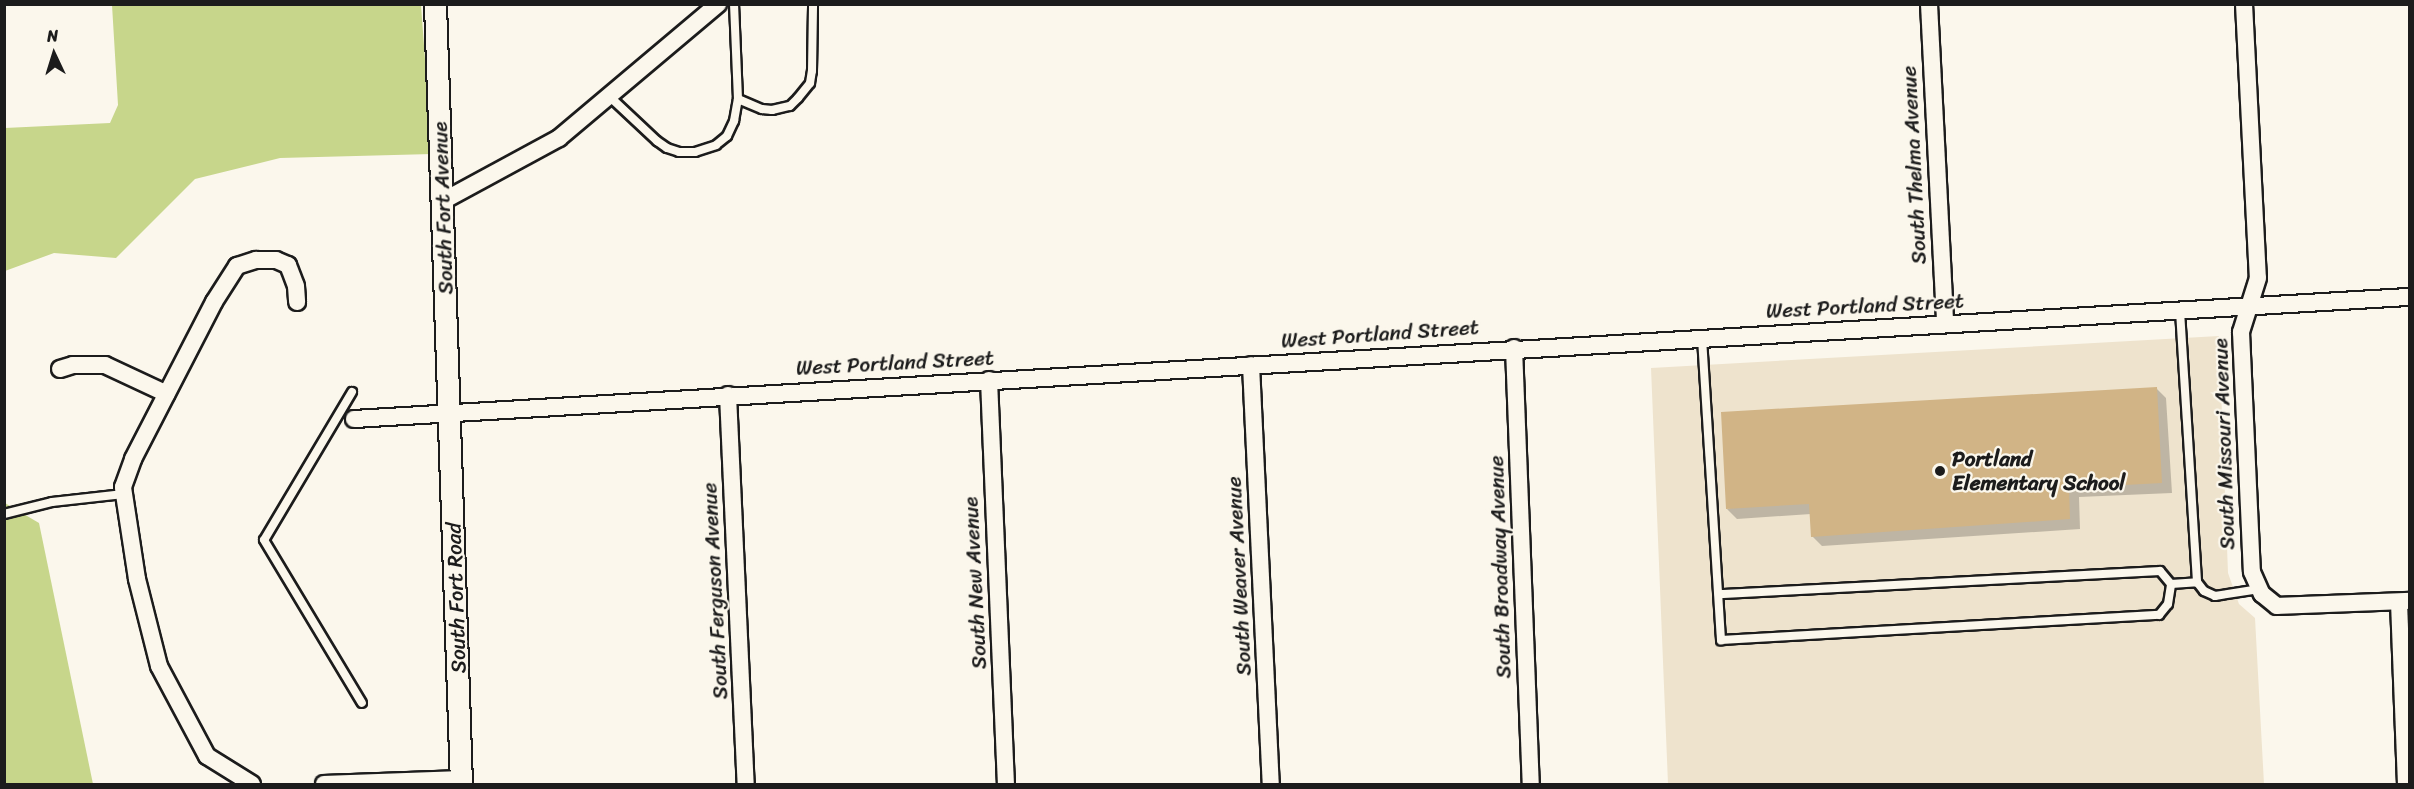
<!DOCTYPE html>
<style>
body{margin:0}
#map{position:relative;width:2414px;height:789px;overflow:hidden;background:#fbf7ec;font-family:Sriracha,sans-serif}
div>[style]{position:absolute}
.built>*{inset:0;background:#eee3cd}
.green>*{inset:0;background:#c7d68b}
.shadow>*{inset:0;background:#0003}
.building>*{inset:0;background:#d1b486}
.roads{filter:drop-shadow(2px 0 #1c1c1c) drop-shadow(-2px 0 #1c1c1c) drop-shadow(0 2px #1c1c1c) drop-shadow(0 -2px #1c1c1c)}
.service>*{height:8px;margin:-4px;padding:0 4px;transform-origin:4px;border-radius:4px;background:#fbf7ec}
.minor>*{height:16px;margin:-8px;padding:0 8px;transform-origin:8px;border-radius:8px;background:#fbf7ec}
.tertiary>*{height:21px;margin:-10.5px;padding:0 10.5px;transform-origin:10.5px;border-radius:10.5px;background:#fbf7ec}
.dots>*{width:16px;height:16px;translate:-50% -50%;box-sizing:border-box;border:3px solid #fbf7ec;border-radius:50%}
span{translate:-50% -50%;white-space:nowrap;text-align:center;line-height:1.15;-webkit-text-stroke:4.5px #fbf7ec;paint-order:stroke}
.street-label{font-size:21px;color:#1c1c1c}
.poi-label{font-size:21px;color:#1c1c1c;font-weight:700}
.left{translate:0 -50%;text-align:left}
.frame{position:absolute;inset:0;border:6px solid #1c1c1c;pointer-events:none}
.north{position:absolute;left:24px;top:24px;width:60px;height:60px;-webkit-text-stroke:4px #fbf7ec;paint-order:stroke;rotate:356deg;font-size:16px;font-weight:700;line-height:24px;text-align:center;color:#1c1c1c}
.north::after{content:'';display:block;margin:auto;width:21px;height:27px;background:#1c1c1c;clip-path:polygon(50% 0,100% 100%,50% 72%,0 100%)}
</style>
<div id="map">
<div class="built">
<div style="clip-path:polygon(2219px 336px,2228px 573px,2239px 604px,2255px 618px,2264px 784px,1668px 784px,1651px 368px)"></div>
</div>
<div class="green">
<div style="clip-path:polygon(112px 5px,421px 5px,432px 154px,280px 158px,195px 179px,116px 258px,54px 253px,5px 271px,5px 128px,110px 123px,118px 105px)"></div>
<div style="clip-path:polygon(5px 503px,39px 523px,93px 784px,5px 784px)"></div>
</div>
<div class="shadow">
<div style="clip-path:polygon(2156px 388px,2166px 398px,2172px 493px,2079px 497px,2080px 529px,1822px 546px,1812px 536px,1811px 514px,1737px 519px,1727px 509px)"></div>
</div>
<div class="building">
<div style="clip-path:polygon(2157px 387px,2162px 483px,2069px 488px,2070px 519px,1811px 537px,1809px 504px,1726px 509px,1721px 412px)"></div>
</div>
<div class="roads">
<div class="service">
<div style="left:609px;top:96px;width:66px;rotate:43.2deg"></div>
<div style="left:657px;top:141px;width:12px;rotate:35deg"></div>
<div style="left:667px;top:148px;width:13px;rotate:18deg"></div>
<div style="left:679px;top:152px;width:16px"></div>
<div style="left:695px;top:152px;width:22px;rotate:-18deg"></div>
<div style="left:716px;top:145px;width:14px;rotate:-39deg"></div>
<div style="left:727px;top:136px;width:17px;rotate:-65deg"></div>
<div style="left:734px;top:121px;width:22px;rotate:-80deg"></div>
<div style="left:738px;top:99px;width:95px;rotate:-92.4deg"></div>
<div style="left:738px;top:99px;width:26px;rotate:23deg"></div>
<div style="left:762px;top:109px;width:10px;rotate:6deg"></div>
<div style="left:772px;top:110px;width:18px;rotate:-13deg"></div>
<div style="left:790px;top:106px;width:11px;rotate:-45deg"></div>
<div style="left:798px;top:98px;width:19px;rotate:-51deg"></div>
<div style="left:810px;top:83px;width:12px;rotate:-81deg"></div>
<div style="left:812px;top:71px;width:67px;rotate:-89.1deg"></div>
<div style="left:2180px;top:311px;width:272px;rotate:86.4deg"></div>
<div style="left:1702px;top:338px;width:303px;rotate:86.4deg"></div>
<div style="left:1721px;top:640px;width:439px;rotate:-3.3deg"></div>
<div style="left:2159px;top:615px;width:14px;rotate:-51deg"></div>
<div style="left:2168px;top:604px;width:20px;rotate:-81deg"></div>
<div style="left:2171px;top:584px;width:17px;rotate:-130deg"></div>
<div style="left:2160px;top:571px;width:442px;rotate:177deg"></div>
<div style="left:352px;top:392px;width:172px;rotate:120.7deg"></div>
<div style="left:264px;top:540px;width:190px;rotate:59deg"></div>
<div style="left:4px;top:514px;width:49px;rotate:-14deg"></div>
<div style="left:52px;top:502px;width:72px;rotate:-6.3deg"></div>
<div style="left:2171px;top:584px;width:26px;rotate:-4deg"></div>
<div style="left:2197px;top:582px;width:11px;rotate:52deg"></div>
<div style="left:2204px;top:591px;width:12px;rotate:24deg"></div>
<div style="left:2215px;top:596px;width:45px;rotate:-9deg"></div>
</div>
<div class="minor">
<div style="left:1929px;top:4px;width:320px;rotate:87.1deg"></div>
<div style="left:2244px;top:4px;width:274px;rotate:87.1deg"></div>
<div style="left:2258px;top:278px;width:57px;rotate:107.5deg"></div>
<div style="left:2241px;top:332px;width:240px;rotate:87.4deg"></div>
<div style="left:2252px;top:572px;width:24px;rotate:66deg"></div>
<div style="left:2262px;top:594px;width:19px;rotate:39deg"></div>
<div style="left:2277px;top:606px;width:133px;rotate:-2.2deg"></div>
<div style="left:443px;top:201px;width:132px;rotate:-28.5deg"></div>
<div style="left:559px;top:138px;width:208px;rotate:-40.1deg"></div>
<div style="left:1514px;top:348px;width:436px;rotate:87.8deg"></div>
<div style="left:1251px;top:365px;width:419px;rotate:87.3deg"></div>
<div style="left:60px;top:369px;width:14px;rotate:-17deg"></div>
<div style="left:73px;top:365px;width:32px"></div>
<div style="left:105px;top:365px;width:68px;rotate:25.1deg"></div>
<div style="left:989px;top:380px;width:404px;rotate:87.6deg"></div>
<div style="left:728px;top:395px;width:389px;rotate:87.4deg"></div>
<div style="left:354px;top:419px;width:2060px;rotate:-3.4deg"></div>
<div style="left:2399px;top:602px;width:182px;rotate:87.8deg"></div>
<div style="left:252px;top:784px;width:53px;rotate:-148.1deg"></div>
<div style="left:207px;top:756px;width:102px;rotate:-118.1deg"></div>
<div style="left:159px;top:666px;width:90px;rotate:-104.2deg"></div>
<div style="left:137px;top:579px;width:93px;rotate:-98.7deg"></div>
<div style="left:123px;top:487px;width:30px;rotate:-70deg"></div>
<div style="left:133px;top:459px;width:177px;rotate:-62.7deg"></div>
<div style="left:214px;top:302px;width:43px;rotate:-57.4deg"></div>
<div style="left:237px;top:266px;width:20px;rotate:-18deg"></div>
<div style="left:256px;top:260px;width:20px"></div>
<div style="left:276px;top:260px;width:13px;rotate:23deg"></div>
<div style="left:288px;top:265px;width:22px;rotate:69deg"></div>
<div style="left:296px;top:286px;width:16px;rotate:86deg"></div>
<div style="left:324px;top:784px;width:137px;rotate:-2.1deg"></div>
</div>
<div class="tertiary">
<div style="left:435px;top:4px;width:780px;rotate:88.09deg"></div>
</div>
</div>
<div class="dots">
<div style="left:1940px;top:471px;background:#1c1c1c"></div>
</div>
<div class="street-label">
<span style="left:1914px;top:165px;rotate:-93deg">South Thelma Avenue</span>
<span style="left:443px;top:208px;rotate:-92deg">South Fort Avenue</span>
<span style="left:1865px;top:306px;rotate:-3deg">West Portland Street</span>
<span style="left:1380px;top:334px;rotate:-4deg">West Portland Street</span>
<span style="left:895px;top:363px;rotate:-3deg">West Portland Street</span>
<span style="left:2224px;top:444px;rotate:-92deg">South Missouri Avenue</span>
<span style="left:1500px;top:567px;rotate:-92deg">South Broadway Avenue</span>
<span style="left:1239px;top:576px;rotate:-93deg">South Weaver Avenue</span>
<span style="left:975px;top:583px;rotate:-93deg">South New Avenue</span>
<span style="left:715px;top:591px;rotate:-93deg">South Ferguson Avenue</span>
<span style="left:456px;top:598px;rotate:-92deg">South Fort Road</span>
</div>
<div class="poi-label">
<span class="left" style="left:1952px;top:471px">Portland<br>Elementary School</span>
</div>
<div class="frame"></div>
<div class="north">N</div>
</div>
